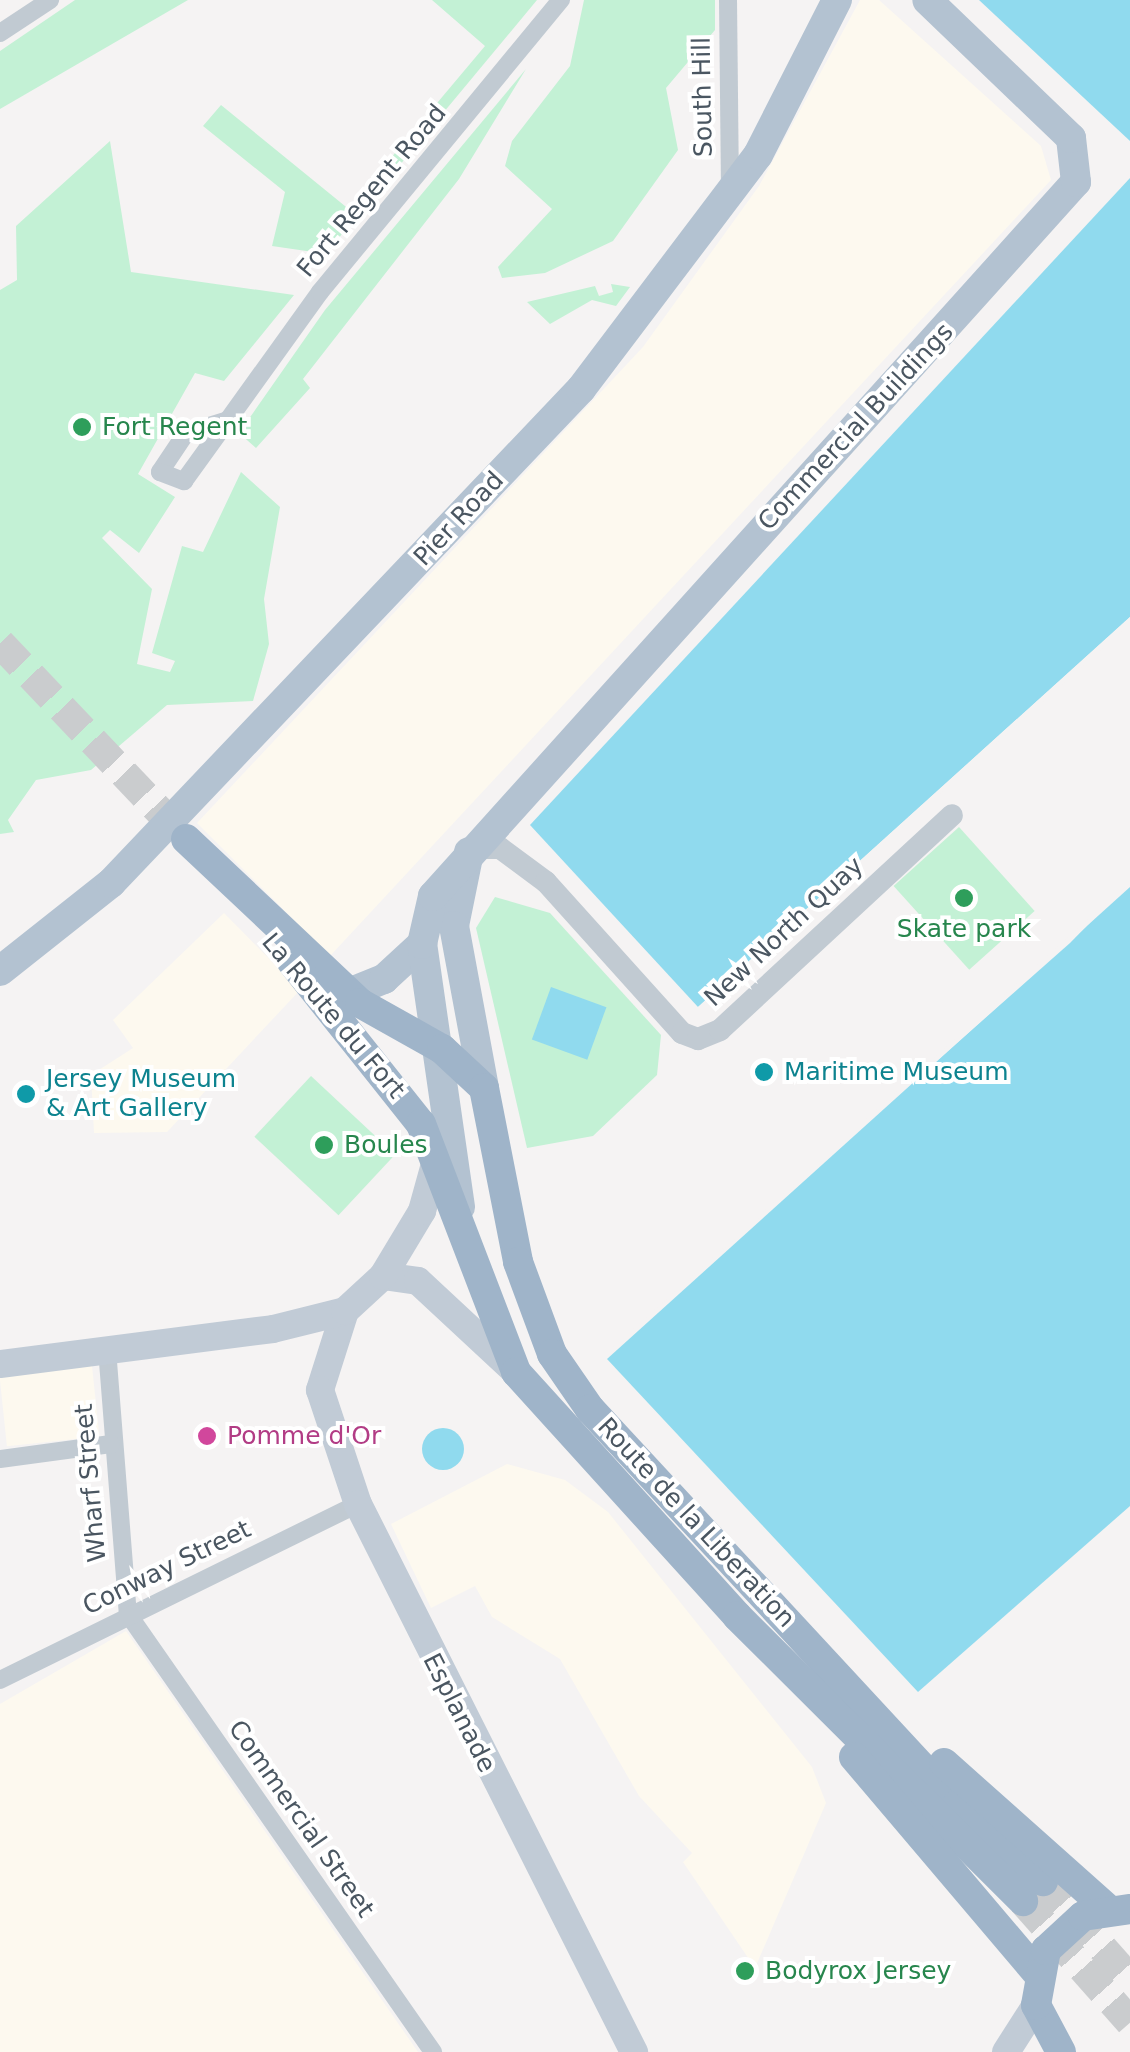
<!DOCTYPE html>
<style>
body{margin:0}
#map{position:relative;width:1130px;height:2052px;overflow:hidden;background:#f5f3f3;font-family:"DejaVu Sans",sans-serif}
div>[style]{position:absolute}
.commercial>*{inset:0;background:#fdf9ef;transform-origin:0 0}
.green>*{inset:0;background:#c3f1d5;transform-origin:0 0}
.water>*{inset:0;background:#90daee;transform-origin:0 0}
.round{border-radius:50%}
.pier>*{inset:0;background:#f5f3f3}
.trunk-tunnel>*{height:30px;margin-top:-15px;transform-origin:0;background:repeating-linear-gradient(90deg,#caccce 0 30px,transparent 0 45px)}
.minor>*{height:18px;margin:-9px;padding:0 9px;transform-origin:9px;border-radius:9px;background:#c1cad2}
.tertiary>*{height:22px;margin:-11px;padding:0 11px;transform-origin:11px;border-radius:11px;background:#c1cad2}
.secondary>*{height:28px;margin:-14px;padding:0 14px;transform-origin:14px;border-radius:14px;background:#c1cbd6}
.primary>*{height:30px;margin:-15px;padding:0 15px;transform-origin:15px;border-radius:15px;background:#b3c2d1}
.trunk>*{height:30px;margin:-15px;padding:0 15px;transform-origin:15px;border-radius:15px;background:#9fb4c9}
.dots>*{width:28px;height:28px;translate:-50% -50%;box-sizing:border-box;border:5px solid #fff;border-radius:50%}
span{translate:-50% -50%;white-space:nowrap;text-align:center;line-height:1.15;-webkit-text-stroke:8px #fff;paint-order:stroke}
.street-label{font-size:25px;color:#4a5661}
.leisure-label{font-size:25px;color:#27864d}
.left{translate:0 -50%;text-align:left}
.culture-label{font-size:25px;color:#0d838f}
.hotel-label{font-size:25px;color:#b23c85}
</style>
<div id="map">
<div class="commercial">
<div style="clip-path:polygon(860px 0,879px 0,1041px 146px,1051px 180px,330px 956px,197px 823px,643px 347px,759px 186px)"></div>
<div style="clip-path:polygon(224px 913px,300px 990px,167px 1132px,94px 1133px,91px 1075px,133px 1048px,113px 1020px)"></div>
<div style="left:92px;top:1366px;width:71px;height:93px;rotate:84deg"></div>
<div style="clip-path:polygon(507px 1464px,565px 1480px,608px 1512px,812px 1767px,826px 1803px,755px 1968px,683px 1862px,692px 1853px,639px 1796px,560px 1659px,492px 1617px,475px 1586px,431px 1608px,391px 1524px)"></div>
<div style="clip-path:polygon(126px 1631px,332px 1928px,418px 2052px,0 2052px,0 1704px)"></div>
</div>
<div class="green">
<div style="clip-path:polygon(75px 0,188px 0,0 109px,0 51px)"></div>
<div style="clip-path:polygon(432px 0,537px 0,399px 166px,390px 159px,485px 46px)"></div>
<div style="clip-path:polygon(584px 0,715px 0,715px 30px,666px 88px,678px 150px,613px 241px,545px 273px,502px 278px,498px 267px,552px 209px,505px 166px,512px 141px,570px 66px)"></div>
<div style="clip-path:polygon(526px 69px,459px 179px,303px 379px,310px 388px,256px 448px,239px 433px,325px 310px)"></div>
<div style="clip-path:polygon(221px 105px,356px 215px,327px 254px,272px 246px,285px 192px,203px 126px)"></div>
<div style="clip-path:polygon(110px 141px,131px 272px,294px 295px,224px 381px,195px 373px,138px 474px,175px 497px,139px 553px,110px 530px,102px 538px,152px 589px,137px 664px,170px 672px,175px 661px,152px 653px,182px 546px,203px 552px,241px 472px,280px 507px,264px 599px,269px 644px,253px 701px,167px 705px,91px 770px,36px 780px,8px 820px,14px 832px,0 834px,0 290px,17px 280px,16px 226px)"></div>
<div style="clip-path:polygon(611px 284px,630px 287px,616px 306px,592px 300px,550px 324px,527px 302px,595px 286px,599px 296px,613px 292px)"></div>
<div style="left:959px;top:827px;width:113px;height:88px;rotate:48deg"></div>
<div style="clip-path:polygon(495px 897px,550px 913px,661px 1035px,657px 1075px,593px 1136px,527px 1148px,476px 928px)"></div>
<div style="left:311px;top:1076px;width:115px;height:83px;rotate:43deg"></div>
</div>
<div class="water">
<div style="clip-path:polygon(979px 0,1130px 0,1130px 141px)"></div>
<div style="clip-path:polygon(1130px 178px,1130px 617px,698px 1007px,530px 825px)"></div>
<div style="clip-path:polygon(1130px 887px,1130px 1506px,918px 1692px,607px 1359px)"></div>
<div style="left:551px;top:987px;width:59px;height:56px;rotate:20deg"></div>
<div class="round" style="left:422px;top:1428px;width:42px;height:42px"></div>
</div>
<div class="pier">
<div style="clip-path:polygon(1130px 617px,1130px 624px,696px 1012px,698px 1007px)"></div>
<div style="clip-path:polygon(1130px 882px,1070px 943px,603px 1356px,1127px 884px)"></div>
</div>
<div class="trunk-tunnel">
<div style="left:0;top:643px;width:270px;rotate:46.5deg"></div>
<div style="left:1043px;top:1881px;width:131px;rotate:48.4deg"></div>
<div style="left:1023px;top:1901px;width:162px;rotate:48.5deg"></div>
</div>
<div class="minor">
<div style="left:728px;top:0;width:187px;rotate:89.4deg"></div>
<div style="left:0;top:33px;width:60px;rotate:-33.4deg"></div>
<div style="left:228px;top:420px;width:44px;rotate:162.8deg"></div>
<div style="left:186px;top:433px;width:47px;rotate:123.7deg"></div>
<div style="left:160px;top:472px;width:26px;rotate:21deg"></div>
<div style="left:184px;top:481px;width:75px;rotate:-54.2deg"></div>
<div style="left:228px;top:420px;width:158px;rotate:-54.3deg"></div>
<div style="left:320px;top:292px;width:379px;rotate:-50.5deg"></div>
<div style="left:107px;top:1349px;width:266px;rotate:85.5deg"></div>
<div style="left:128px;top:1614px;width:534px;rotate:55.15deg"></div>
<div style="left:0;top:1459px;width:112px;rotate:-7.7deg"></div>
<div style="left:0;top:1680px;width:399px;rotate:-26.2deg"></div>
</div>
<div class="tertiary">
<div style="left:473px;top:848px;width:27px"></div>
<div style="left:500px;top:848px;width:57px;rotate:36.5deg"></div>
<div style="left:546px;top:882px;width:203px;rotate:48deg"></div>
<div style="left:682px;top:1033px;width:17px;rotate:21deg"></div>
<div style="left:698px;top:1039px;width:24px;rotate:-22deg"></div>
<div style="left:720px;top:1030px;width:316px;rotate:-42.8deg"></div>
</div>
<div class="secondary">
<div style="left:383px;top:1276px;width:35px;rotate:8deg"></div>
<div style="left:418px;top:1281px;width:134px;rotate:42.9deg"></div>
<div style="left:345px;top:1311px;width:83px;rotate:107.6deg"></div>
<div style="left:320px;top:1390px;width:120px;rotate:71.6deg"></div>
<div style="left:358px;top:1504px;width:614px;rotate:63.27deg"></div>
<div style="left:0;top:1364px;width:275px;rotate:-7.3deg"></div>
<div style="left:273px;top:1329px;width:74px;rotate:-14deg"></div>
<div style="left:345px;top:1311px;width:52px;rotate:-42.6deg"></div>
<div style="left:383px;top:1276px;width:76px;rotate:-59deg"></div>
<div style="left:422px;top:1211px;width:56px;rotate:-74.5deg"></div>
<div style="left:1006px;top:2052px;width:56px;rotate:-57.4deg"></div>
</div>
<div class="primary">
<div style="left:469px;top:852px;width:76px;rotate:101.5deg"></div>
<div style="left:454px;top:926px;width:165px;rotate:79.5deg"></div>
<div style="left:0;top:971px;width:142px;rotate:-38.4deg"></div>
<div style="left:111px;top:883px;width:682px;rotate:-46.43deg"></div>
<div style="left:581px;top:389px;width:293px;rotate:-52.9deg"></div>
<div style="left:758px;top:155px;width:174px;rotate:-63deg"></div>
<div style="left:349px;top:993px;width:38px;rotate:-22deg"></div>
<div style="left:384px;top:979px;width:52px;rotate:-42.6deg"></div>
<div style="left:460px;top:1207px;width:266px;rotate:-98.2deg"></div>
<div style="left:422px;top:944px;width:49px;rotate:-77.1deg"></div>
<div style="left:433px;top:896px;width:961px;rotate:-48deg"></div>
<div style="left:1076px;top:182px;width:44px;rotate:-96.5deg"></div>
<div style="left:1071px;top:138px;width:199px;rotate:-136.2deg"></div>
</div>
<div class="trunk">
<div style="left:186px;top:839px;width:239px;rotate:43.3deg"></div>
<div style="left:360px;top:1003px;width:94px;rotate:29.3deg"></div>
<div style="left:442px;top:1049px;width:57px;rotate:42.9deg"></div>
<div style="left:484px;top:1088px;width:177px;rotate:78.9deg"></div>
<div style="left:518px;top:1262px;width:98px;rotate:69.7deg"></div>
<div style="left:552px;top:1354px;width:67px;rotate:55.4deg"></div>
<div style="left:590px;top:1409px;width:540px;rotate:47.18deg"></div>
<div style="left:957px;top:1805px;width:115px;rotate:41.5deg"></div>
<div style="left:292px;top:962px;width:207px;rotate:51.5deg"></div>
<div style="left:421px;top:1124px;width:266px;rotate:69deg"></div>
<div style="left:516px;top:1372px;width:329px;rotate:47.8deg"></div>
<div style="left:737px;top:1616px;width:404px;rotate:44.9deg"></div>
<div style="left:854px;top:1757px;width:283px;rotate:49.7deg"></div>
<div style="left:944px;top:1763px;width:218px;rotate:41.7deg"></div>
<div style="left:1061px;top:2052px;width:53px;rotate:-118deg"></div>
<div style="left:1036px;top:2005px;width:56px;rotate:-79.7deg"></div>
<div style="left:1046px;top:1950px;width:50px;rotate:-42.6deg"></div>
<div style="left:1083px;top:1916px;width:48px;rotate:-8.5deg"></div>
</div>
<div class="dots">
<div style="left:82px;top:427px;background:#2e9e5b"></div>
<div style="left:964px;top:898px;background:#2e9e5b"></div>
<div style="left:764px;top:1072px;background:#0f9aa8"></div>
<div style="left:26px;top:1094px;background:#0f9aa8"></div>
<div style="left:324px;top:1145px;background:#2e9e5b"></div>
<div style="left:207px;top:1436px;background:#d1479c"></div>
<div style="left:745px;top:1971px;background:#2e9e5b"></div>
</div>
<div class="street-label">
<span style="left:703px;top:97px;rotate:-91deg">South Hill</span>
<span style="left:372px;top:191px;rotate:-50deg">Fort Regent Road</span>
<span style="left:856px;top:427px;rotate:-47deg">Commercial Buildings</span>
<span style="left:459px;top:519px;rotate:-47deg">Pier Road</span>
<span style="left:784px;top:932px;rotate:-43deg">New North Quay</span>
<span style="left:333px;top:1016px;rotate:50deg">La Route du Fort</span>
<span style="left:91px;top:1483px;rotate:-95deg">Wharf Street</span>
<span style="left:696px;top:1523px;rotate:47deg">Route de la Liberation</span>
<span style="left:167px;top:1568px;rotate:-26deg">Conway Street</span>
<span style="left:459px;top:1713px;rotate:63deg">Esplanade</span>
<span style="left:301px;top:1819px;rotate:55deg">Commercial Street</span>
</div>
<div class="leisure-label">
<span class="left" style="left:102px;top:427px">Fort Regent</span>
<span style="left:964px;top:929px">Skate park</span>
<span class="left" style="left:344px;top:1145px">Boules</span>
<span class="left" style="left:765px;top:1971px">Bodyrox Jersey</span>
</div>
<div class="culture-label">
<span class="left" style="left:784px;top:1072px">Maritime Museum</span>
<span class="left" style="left:46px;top:1094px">Jersey Museum<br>&amp; Art Gallery</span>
</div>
<div class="hotel-label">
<span class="left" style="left:227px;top:1436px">Pomme d'Or</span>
</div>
</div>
